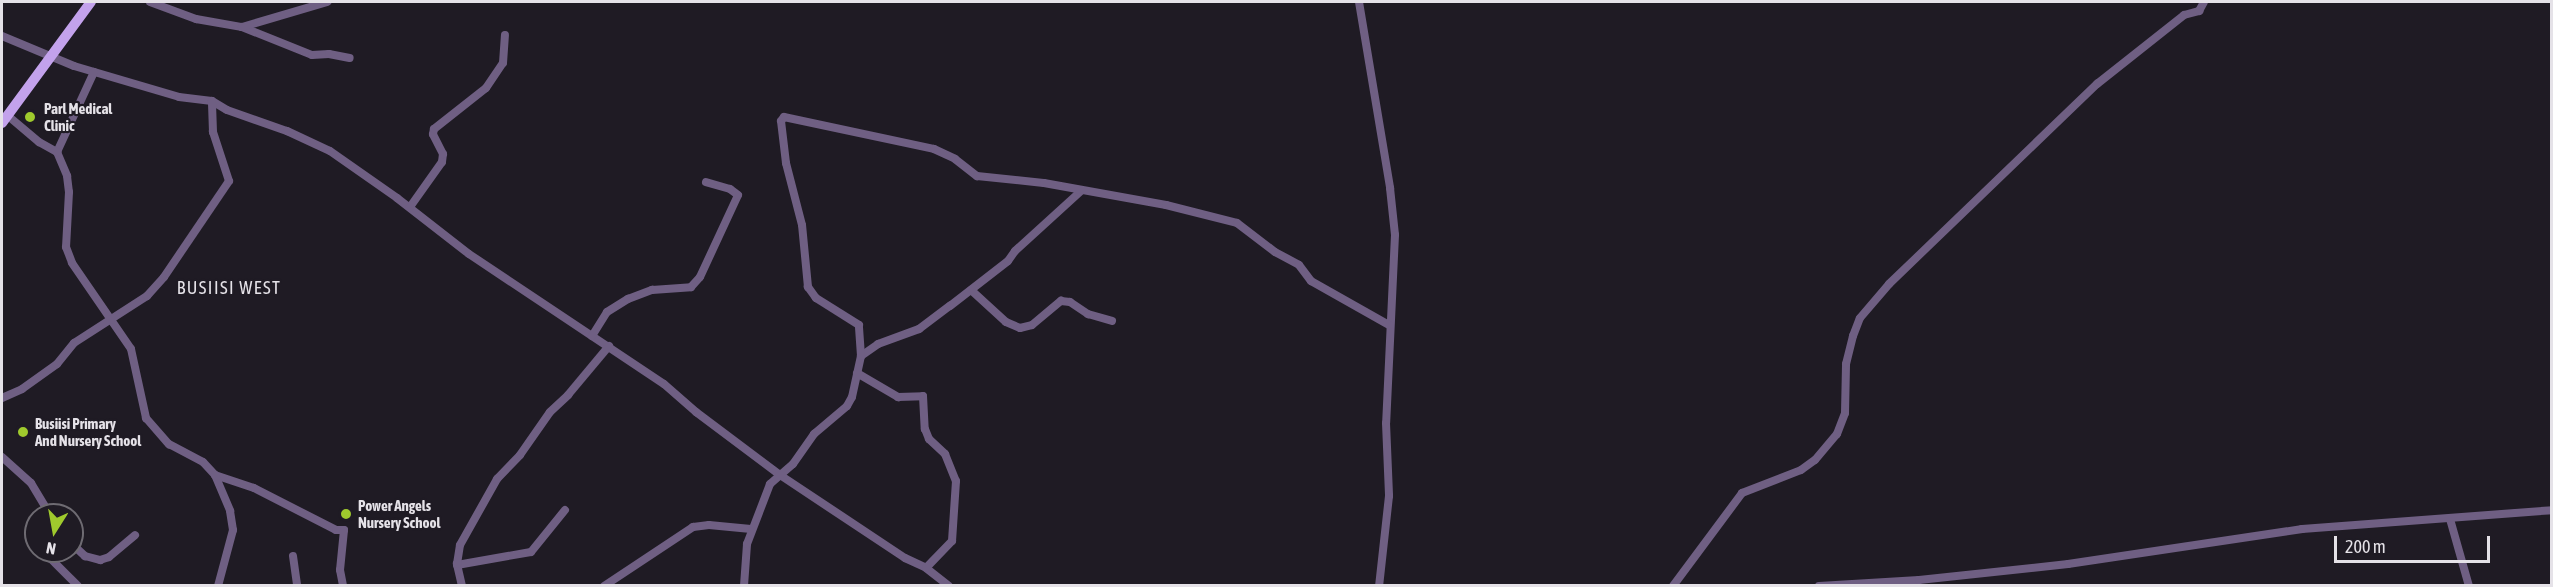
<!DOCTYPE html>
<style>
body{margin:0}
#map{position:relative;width:2553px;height:587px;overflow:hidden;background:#1f1b24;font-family:"Asap Condensed",sans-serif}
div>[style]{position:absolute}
.minor>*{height:8px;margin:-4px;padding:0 4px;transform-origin:4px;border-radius:4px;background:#6f5f83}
.major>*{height:10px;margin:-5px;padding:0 5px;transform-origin:5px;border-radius:5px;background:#c3a2ec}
.dots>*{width:16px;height:16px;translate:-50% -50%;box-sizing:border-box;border:3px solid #1f1b24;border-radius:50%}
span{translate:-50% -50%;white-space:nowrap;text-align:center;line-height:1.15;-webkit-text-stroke:4.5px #1f1b24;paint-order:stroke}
.poi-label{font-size:15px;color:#e5e2e8;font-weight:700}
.left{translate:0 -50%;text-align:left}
.quarter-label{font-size:18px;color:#e5e2e8;letter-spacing:1.5px}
.frame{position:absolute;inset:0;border:3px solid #e5e2e8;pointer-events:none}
.north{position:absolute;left:24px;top:503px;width:60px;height:60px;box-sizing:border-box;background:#1f1b24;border:2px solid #6e6b72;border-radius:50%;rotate:191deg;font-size:16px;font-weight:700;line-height:24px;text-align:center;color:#e5e2e8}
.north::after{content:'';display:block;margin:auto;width:21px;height:27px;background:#9fca2d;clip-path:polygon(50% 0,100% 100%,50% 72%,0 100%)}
.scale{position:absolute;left:2334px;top:536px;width:156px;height:27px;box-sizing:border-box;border:3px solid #e5e2e8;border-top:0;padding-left:8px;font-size:18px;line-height:21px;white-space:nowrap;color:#e5e2e8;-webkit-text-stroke:4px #1f1b24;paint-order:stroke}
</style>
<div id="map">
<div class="minor">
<div style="left:150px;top:2px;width:49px;rotate:20.3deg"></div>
<div style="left:196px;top:19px;width:47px;rotate:9.9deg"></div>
<div style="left:242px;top:27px;width:75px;rotate:21.8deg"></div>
<div style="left:312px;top:55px;width:17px;rotate:-3deg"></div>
<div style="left:329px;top:54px;width:21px;rotate:11deg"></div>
<div style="left:1359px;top:2px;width:189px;rotate:80.5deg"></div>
<div style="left:1390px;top:188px;width:47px;rotate:83.9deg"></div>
<div style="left:1395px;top:235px;width:188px;rotate:92.7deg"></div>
<div style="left:1386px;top:423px;width:73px;rotate:87.6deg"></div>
<div style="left:1389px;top:496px;width:91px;rotate:96.3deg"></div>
<div style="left:242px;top:27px;width:89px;rotate:-16.4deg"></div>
<div style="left:2px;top:36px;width:78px;rotate:22.6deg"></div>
<div style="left:74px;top:66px;width:109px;rotate:16.4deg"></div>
<div style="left:179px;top:97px;width:33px;rotate:7deg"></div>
<div style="left:212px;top:101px;width:17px;rotate:31deg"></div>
<div style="left:227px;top:110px;width:64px;rotate:19.3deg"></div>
<div style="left:287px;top:131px;width:47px;rotate:24.9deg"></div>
<div style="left:330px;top:151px;width:82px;rotate:35deg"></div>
<div style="left:397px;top:198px;width:91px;rotate:37.9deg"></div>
<div style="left:469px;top:254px;width:234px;rotate:33.7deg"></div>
<div style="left:664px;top:384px;width:43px;rotate:41.2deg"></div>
<div style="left:696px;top:412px;width:105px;rotate:36.9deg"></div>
<div style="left:780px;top:475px;width:150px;rotate:33.6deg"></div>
<div style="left:905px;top:558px;width:23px;rotate:25deg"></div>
<div style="left:926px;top:568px;width:29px;rotate:38deg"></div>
<div style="left:94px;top:72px;width:88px;rotate:114.8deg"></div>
<div style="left:57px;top:152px;width:26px;rotate:67deg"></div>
<div style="left:67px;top:176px;width:16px;rotate:83deg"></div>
<div style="left:69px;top:192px;width:55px;rotate:93.1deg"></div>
<div style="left:66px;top:247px;width:17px;rotate:69deg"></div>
<div style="left:72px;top:263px;width:104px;rotate:55.5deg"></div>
<div style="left:131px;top:349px;width:71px;rotate:77.7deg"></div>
<div style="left:146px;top:418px;width:35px;rotate:49deg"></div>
<div style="left:169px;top:444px;width:38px;rotate:28deg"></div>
<div style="left:203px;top:462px;width:18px;rotate:47deg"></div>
<div style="left:215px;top:475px;width:41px;rotate:18.4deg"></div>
<div style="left:254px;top:488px;width:92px;rotate:27.1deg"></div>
<div style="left:336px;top:530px;width:8px"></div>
<div style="left:344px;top:530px;width:40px;rotate:95.7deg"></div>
<div style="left:340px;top:570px;width:16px;rotate:79deg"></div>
<div style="left:7px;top:115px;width:42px;rotate:40.2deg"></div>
<div style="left:39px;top:142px;width:21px;rotate:29deg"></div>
<div style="left:410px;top:207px;width:55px;rotate:-54.6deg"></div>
<div style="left:442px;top:162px;width:8px;rotate:-83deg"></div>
<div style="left:443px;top:154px;width:22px;rotate:-117deg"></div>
<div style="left:433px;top:134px;width:5px;rotate:-79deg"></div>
<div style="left:434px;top:129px;width:66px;rotate:-38.3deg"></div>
<div style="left:486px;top:88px;width:30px;rotate:-56deg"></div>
<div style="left:503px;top:63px;width:28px;rotate:-86deg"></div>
<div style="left:971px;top:290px;width:47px;rotate:42.4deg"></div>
<div style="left:1006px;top:322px;width:15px;rotate:23deg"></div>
<div style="left:1020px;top:328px;width:12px;rotate:-14deg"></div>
<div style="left:1032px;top:325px;width:38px;rotate:-40deg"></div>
<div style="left:1061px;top:301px;width:9px;rotate:6deg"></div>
<div style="left:1070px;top:302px;width:22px;rotate:34deg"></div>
<div style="left:1088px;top:314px;width:25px;rotate:16deg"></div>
<div style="left:592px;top:336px;width:28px;rotate:-58deg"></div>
<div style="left:607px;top:312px;width:25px;rotate:-32deg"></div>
<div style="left:628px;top:299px;width:26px;rotate:-21deg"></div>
<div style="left:652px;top:290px;width:39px;rotate:-4deg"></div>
<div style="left:691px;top:287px;width:13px;rotate:-48deg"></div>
<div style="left:700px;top:277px;width:90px;rotate:-65.1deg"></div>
<div style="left:738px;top:195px;width:10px;rotate:-143deg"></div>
<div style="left:730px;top:189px;width:25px;rotate:-164deg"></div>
<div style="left:861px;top:356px;width:21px;rotate:-35deg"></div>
<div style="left:878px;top:344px;width:44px;rotate:-20.1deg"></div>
<div style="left:919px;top:329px;width:39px;rotate:-37deg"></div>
<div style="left:950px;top:306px;width:73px;rotate:-37.8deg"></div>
<div style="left:1008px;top:261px;width:12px;rotate:-55deg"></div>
<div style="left:1015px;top:251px;width:89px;rotate:-42.3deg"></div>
<div style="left:857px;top:373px;width:48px;rotate:30.3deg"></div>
<div style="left:898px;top:397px;width:25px;rotate:-2deg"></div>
<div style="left:923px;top:396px;width:33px;rotate:87deg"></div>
<div style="left:925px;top:429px;width:11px;rotate:68deg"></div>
<div style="left:929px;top:439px;width:22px;rotate:43deg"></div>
<div style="left:945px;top:454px;width:29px;rotate:68deg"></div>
<div style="left:956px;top:481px;width:60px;rotate:93.8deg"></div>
<div style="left:952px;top:541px;width:37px;rotate:134deg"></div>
<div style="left:2px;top:398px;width:22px;rotate:-24deg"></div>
<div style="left:22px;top:389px;width:43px;rotate:-35.5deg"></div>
<div style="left:57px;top:364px;width:27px;rotate:-51deg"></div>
<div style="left:74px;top:343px;width:87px;rotate:-32.8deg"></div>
<div style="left:147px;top:296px;width:25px;rotate:-48deg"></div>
<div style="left:164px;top:277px;width:116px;rotate:-55.9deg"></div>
<div style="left:229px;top:181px;width:52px;rotate:-108.1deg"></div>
<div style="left:213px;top:132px;width:31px;rotate:-92deg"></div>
<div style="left:2px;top:457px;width:39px;rotate:42deg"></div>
<div style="left:31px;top:483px;width:37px;rotate:59deg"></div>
<div style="left:215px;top:475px;width:39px;rotate:67deg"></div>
<div style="left:230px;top:511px;width:19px;rotate:81deg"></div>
<div style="left:233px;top:530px;width:58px;rotate:105deg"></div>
<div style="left:2450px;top:519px;width:70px;rotate:74.2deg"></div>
<div style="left:72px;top:544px;width:18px;rotate:43deg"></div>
<div style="left:85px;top:556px;width:16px;rotate:15deg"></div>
<div style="left:100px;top:560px;width:9px;rotate:-18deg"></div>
<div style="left:109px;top:557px;width:34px;rotate:-40deg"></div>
<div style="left:52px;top:551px;width:8px;rotate:97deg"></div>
<div style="left:51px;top:559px;width:38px;rotate:45deg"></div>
<div style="left:293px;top:556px;width:30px;rotate:82deg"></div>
<div style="left:457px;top:565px;width:75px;rotate:-10deg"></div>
<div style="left:531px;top:552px;width:54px;rotate:-51deg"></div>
<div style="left:462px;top:586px;width:23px;rotate:-103deg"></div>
<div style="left:457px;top:564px;width:19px;rotate:-81deg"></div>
<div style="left:460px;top:545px;width:76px;rotate:-60.7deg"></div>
<div style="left:497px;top:479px;width:33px;rotate:-46deg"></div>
<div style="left:520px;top:455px;width:52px;rotate:-55.1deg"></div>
<div style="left:550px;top:412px;width:25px;rotate:-43deg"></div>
<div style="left:568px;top:395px;width:64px;rotate:-50.1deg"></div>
<div style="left:604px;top:586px;width:107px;rotate:-33.5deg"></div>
<div style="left:693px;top:527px;width:16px;rotate:-7deg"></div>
<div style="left:709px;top:525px;width:42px;rotate:5.4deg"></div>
<div style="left:744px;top:586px;width:42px;rotate:-85.9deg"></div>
<div style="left:747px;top:544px;width:64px;rotate:-69deg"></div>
<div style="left:770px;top:484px;width:30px;rotate:-41deg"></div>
<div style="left:793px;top:464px;width:37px;rotate:-55deg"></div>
<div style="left:814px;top:434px;width:43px;rotate:-40.3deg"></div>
<div style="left:847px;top:406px;width:10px;rotate:-61deg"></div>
<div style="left:852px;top:397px;width:42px;rotate:-77.6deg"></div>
<div style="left:861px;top:356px;width:31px;rotate:-94deg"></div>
<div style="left:859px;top:325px;width:51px;rotate:-147.9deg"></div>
<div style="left:816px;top:298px;width:14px;rotate:-126deg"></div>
<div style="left:808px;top:287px;width:62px;rotate:-95.5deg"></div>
<div style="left:802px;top:225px;width:64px;rotate:-104.5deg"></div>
<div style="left:786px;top:163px;width:42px;rotate:-96.8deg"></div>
<div style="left:781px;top:121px;width:5px;rotate:-53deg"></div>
<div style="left:784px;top:117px;width:153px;rotate:12deg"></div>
<div style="left:934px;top:149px;width:23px;rotate:25deg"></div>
<div style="left:955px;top:159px;width:28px;rotate:38deg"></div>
<div style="left:977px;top:176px;width:67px;rotate:6deg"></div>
<div style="left:1044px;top:183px;width:124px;rotate:10.2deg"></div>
<div style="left:1166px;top:205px;width:73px;rotate:14.2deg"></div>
<div style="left:1237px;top:223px;width:48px;rotate:37.3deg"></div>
<div style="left:1275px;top:252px;width:27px;rotate:28deg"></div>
<div style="left:1299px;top:265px;width:20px;rotate:53deg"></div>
<div style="left:1311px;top:281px;width:90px;rotate:29.4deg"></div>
<div style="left:1673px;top:586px;width:116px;rotate:-53.4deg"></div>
<div style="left:1742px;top:493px;width:63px;rotate:-21.3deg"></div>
<div style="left:1801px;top:470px;width:17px;rotate:-36deg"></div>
<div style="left:1815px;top:460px;width:34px;rotate:-50deg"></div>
<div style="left:1837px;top:434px;width:22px;rotate:-69deg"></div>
<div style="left:1845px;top:413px;width:49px;rotate:-88.8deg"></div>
<div style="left:1846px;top:364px;width:29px;rotate:-76deg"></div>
<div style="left:1853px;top:336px;width:19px;rotate:-69deg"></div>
<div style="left:1860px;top:318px;width:45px;rotate:-49.5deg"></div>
<div style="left:1889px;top:284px;width:289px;rotate:-43.9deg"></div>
<div style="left:2097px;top:84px;width:111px;rotate:-38.4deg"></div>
<div style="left:2184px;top:15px;width:16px;rotate:-15deg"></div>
<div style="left:2199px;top:11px;width:10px;rotate:-61deg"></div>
<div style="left:1819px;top:586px;width:100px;rotate:-3.4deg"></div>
<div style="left:1919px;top:580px;width:150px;rotate:-6.1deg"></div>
<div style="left:2068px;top:564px;width:237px;rotate:-8.5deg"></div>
<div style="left:2302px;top:529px;width:251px;rotate:-4.3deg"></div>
</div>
<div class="major">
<div style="left:2px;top:123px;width:150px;rotate:-53.7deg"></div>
</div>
<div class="dots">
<div style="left:30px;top:117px;background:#9fca2d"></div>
<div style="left:23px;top:432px;background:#9fca2d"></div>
<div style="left:346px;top:514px;background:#9fca2d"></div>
</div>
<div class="poi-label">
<span class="left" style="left:44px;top:117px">Parl Medical<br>Clinic</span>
<span class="left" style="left:35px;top:432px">Busiisi Primary<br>And Nursery School</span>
<span class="left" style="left:358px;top:514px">Power Angels<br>Nursery School</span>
</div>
<div class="quarter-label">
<span style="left:229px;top:288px">BUSIISI WEST</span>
</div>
<div class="frame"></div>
<div class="north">N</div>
<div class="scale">200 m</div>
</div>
